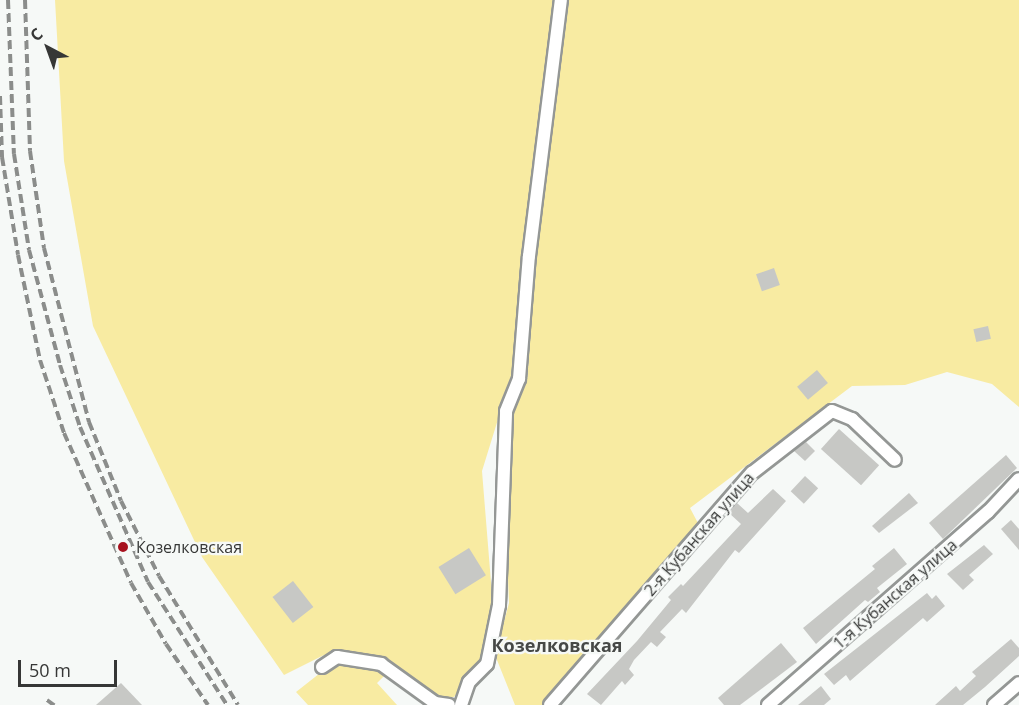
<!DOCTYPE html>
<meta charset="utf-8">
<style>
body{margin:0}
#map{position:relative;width:1019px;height:705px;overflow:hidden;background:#f6f9f7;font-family:"Open Sans",sans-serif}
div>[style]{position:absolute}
.green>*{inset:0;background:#f8eba2}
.building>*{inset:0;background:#c7c8c5;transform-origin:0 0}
.roads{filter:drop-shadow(2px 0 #949795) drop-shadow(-2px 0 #949795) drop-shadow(0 2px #949795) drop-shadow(0 -2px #949795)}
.minor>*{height:12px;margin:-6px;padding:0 6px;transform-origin:6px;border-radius:6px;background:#fff}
.rail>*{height:4px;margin-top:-2px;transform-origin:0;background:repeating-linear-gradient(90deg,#8b8d8b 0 9px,transparent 0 13.5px)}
.dots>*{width:16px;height:16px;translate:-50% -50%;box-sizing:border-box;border:3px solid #f6f9f7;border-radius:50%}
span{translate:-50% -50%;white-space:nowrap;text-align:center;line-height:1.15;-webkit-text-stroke:4.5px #f6f9f7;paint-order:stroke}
.street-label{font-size:16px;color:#363736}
.poi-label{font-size:16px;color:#363736}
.left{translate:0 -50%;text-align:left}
.neighbourhood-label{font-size:18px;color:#464846;font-weight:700}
.north{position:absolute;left:18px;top:18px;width:60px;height:60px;-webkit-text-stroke:4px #f6f9f7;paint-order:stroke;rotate:319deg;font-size:16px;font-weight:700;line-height:24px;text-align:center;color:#363736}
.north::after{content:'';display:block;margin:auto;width:21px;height:27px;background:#363736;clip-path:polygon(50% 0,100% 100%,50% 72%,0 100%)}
.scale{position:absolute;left:18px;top:660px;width:99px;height:27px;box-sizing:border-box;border:3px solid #363736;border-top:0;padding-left:8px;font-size:18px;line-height:21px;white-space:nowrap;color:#363736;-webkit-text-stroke:4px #f6f9f7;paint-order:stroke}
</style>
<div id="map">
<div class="green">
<div style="clip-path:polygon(55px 0,555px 0,512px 374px,482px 471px,493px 607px,481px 660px,454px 697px,436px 697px,375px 655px,324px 655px,284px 675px,202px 557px,93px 326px,64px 161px)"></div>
<div style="clip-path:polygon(569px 0,1019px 0,1019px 407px,992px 384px,947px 372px,905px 385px,852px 386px,690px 508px,699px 525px,544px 705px,515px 705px,495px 655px,509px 603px,506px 528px,513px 454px,511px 406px,527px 381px,537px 248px)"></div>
<div style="clip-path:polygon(355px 664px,386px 674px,377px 683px,397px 705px,308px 705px,296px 692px,329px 666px)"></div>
</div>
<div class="building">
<div style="left:774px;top:268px;width:18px;height:19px;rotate:71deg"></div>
<div style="left:988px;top:326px;width:13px;height:15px;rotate:77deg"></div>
<div style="left:817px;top:370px;width:17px;height:26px;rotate:50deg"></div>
<div style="left:839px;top:429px;width:54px;height:27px;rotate:42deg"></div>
<div style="clip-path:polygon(806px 442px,815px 451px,805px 461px,794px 451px)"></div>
<div style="clip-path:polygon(1006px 455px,1017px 468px,943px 539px,929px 523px)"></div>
<div style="left:805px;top:476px;width:18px;height:21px;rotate:43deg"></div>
<div style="clip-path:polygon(773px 489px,786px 501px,739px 553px,735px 550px,686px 613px,682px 609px,660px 632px,666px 637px,657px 647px,651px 642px,634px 660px,629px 669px,634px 675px,625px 685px,622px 681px,601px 705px,587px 694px,637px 641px,671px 600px,668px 597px,681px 584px,683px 586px,741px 524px,729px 513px,737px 503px,748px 513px)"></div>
<div style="clip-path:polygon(909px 493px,918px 503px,879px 533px,872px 526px)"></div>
<div style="clip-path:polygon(1011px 520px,1019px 529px,1019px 550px,1001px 529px)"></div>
<div style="clip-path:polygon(984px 545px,993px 554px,969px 575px,974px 580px,963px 590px,947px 574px)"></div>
<div style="left:469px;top:548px;width:32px;height:36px;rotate:58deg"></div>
<div style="clip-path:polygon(894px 548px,907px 564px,877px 588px,880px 592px,868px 602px,865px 600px,816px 644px,803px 628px,875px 569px,872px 566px)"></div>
<div style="left:293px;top:581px;width:33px;height:26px;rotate:52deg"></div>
<div style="clip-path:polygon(927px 593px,932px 599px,936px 595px,945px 606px,927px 622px,923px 618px,850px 681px,846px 675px,834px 685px,824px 674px)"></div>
<div style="clip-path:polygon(1011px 639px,1019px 648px,1019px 656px,985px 687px,963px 705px,935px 705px,956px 686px,960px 691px,976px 676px,972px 672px)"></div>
<div style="clip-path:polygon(781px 643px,797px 662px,740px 705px,724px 705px,718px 698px)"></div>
<div style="clip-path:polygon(121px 683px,142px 705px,96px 705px)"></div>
<div style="clip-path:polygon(821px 686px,831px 699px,824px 705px,798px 705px)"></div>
</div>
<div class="roads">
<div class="minor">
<div style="left:322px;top:667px;width:18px;rotate:-34deg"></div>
<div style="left:337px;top:657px;width:45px;rotate:9deg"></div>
<div style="left:381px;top:664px;width:67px;rotate:35.8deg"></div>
<div style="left:435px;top:703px;width:14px;rotate:8deg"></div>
<div style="left:461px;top:705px;width:24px;rotate:-71deg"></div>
<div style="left:469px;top:682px;width:25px;rotate:-45deg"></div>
<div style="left:487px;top:664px;width:60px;rotate:-78.5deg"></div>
<div style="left:499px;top:605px;width:194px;rotate:-87.9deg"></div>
<div style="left:506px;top:411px;width:35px;rotate:-68deg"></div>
<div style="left:519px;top:379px;width:123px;rotate:-85.4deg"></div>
<div style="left:529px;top:256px;width:258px;rotate:-82.9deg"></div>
<div style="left:550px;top:705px;width:308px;rotate:-49deg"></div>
<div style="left:752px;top:473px;width:101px;rotate:-37.8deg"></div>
<div style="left:832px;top:411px;width:22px;rotate:22deg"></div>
<div style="left:852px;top:419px;width:59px;rotate:43.6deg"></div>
<div style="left:768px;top:705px;width:293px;rotate:-41.3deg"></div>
<div style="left:988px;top:512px;width:45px;rotate:-46.8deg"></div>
<div style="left:994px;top:705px;width:33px;rotate:-41deg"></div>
</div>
</div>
<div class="rail">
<div style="left:8px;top:0;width:154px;rotate:87.8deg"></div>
<div style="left:14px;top:154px;width:97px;rotate:81.1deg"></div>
<div style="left:29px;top:250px;width:119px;rotate:74.9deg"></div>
<div style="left:60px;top:365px;width:65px;rotate:72.1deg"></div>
<div style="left:80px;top:427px;width:169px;rotate:66.3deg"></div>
<div style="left:148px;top:582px;width:146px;rotate:57.3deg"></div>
<div style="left:25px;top:0;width:151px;rotate:88.1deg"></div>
<div style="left:30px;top:151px;width:98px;rotate:81.8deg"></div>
<div style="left:44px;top:248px;width:180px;rotate:75.5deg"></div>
<div style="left:89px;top:422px;width:85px;rotate:67.9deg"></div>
<div style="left:121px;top:501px;width:84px;rotate:63.1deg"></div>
<div style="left:159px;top:576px;width:151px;rotate:58.5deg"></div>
<div style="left:0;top:96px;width:61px;rotate:88.1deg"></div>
<div style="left:2px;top:157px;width:99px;rotate:80.7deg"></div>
<div style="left:18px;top:255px;width:107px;rotate:78.2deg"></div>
<div style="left:40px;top:360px;width:77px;rotate:71.8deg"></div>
<div style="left:64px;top:433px;width:164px;rotate:65.9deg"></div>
<div style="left:131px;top:583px;width:70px;rotate:60.2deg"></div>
<div style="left:166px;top:644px;width:74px;rotate:55.5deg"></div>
<div style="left:47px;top:700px;width:9px;rotate:36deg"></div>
</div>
<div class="dots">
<div style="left:123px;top:547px;background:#a7111e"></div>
</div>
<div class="street-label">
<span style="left:699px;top:534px;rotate:-49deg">2-я Кубанская улица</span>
<span style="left:895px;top:594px;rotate:-41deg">1-я Кубанская улица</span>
</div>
<div class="poi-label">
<span class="left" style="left:136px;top:547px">Козелковская</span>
</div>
<div class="neighbourhood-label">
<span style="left:557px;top:645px">Козелковская</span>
</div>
<div class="north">С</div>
<div class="scale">50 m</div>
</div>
